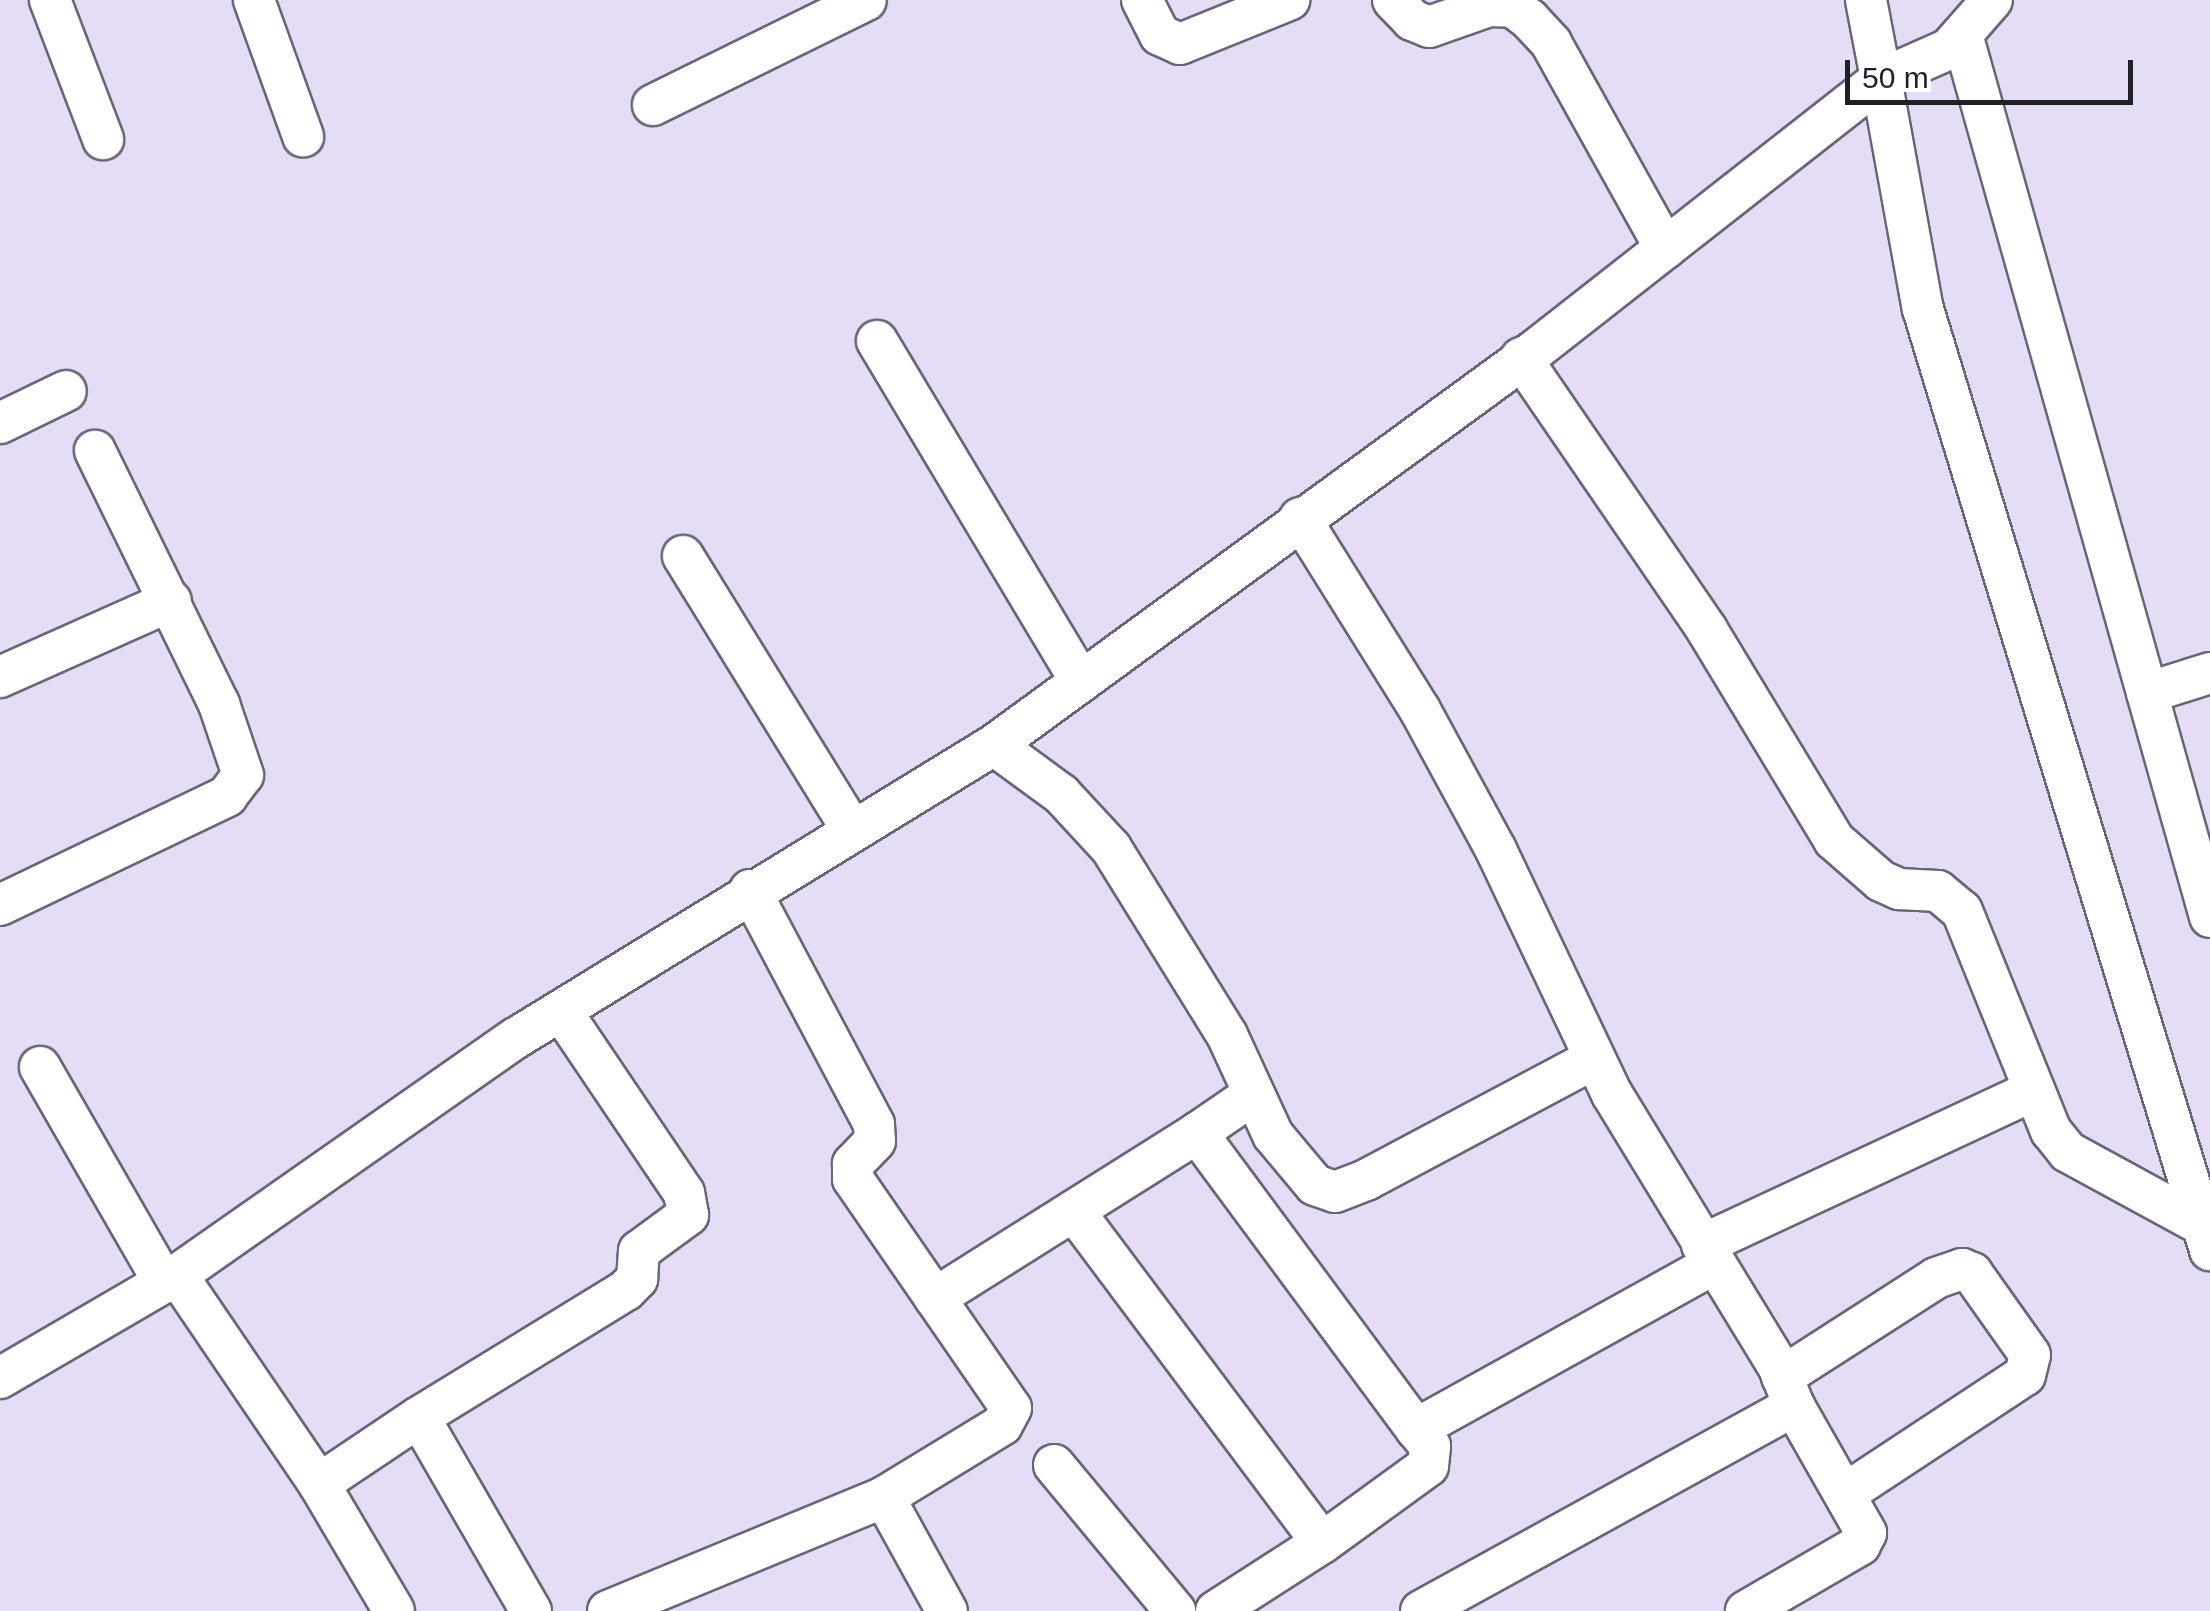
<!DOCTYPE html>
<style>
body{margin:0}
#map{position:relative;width:2210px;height:1611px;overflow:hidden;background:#e4ddf5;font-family:Helvetica,sans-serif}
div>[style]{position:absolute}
.roads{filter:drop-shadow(2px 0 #6a6479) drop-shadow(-2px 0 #6a6479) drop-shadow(0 2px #6a6479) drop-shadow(0 -2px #6a6479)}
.minor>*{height:40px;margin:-20px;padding:0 20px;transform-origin:20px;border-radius:20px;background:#fff}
span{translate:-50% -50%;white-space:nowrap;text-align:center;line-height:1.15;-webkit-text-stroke:10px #fff;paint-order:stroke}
.scale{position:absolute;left:1845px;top:60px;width:288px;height:45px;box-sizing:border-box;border:5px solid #211f27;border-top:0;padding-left:12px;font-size:30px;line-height:35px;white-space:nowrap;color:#211f27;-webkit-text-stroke:8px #fff;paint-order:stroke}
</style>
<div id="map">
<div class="roads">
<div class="minor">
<div style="left:50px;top:0;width:149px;rotate:69.1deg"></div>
<div style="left:254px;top:0;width:145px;rotate:70.2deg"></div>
<div style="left:1142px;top:0;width:39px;rotate:63deg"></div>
<div style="left:1160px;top:35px;width:22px;rotate:24deg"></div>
<div style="left:1180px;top:44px;width:118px;rotate:-22deg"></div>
<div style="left:1393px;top:0;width:28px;rotate:46deg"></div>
<div style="left:1412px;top:20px;width:18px;rotate:22deg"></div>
<div style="left:1429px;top:27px;width:64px;rotate:-19.3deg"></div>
<div style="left:1489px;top:6px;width:24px;rotate:2deg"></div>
<div style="left:1513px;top:7px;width:20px;rotate:37deg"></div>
<div style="left:1529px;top:19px;width:33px;rotate:47deg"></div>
<div style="left:1551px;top:43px;width:235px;rotate:60.9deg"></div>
<div style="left:1866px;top:0;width:80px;rotate:79.2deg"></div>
<div style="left:1881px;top:79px;width:74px;rotate:-23.8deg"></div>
<div style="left:1949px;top:49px;width:65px;rotate:-48.7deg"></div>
<div style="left:1963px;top:38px;width:913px;rotate:74.3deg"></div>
<div style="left:653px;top:105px;width:237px;rotate:-26.2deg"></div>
<div style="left:877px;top:341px;width:397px;rotate:59.1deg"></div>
<div style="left:1521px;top:358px;width:330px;rotate:55.6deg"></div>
<div style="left:1707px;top:630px;width:245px;rotate:58.8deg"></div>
<div style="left:1834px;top:840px;width:62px;rotate:41.1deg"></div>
<div style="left:1881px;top:881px;width:20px;rotate:24deg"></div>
<div style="left:1899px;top:889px;width:39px;rotate:3deg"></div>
<div style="left:1938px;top:891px;width:31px;rotate:40deg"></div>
<div style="left:1962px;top:911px;width:237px;rotate:68deg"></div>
<div style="left:2051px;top:1131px;width:27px;rotate:51deg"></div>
<div style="left:2068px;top:1152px;width:153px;rotate:28.6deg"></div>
<div style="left:0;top:423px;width:73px;rotate:-25.9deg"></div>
<div style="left:1300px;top:518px;width:226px;rotate:58deg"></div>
<div style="left:1420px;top:710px;width:159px;rotate:61.5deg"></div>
<div style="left:1496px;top:850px;width:270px;rotate:64.6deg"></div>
<div style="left:1612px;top:1094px;width:321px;rotate:58.6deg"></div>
<div style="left:1779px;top:1368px;width:41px;rotate:68.5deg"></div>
<div style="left:683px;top:556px;width:322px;rotate:58.3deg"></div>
<div style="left:0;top:677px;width:187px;rotate:-24deg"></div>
<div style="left:2147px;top:693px;width:66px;rotate:-17.6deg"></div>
<div style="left:994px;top:745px;width:83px;rotate:36.2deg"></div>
<div style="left:1061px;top:794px;width:74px;rotate:47.2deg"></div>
<div style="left:1111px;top:848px;width:220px;rotate:58.2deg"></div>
<div style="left:1227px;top:1035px;width:110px;rotate:65.3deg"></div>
<div style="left:1273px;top:1135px;width:65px;rotate:50deg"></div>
<div style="left:1315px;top:1185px;width:21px;rotate:19deg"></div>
<div style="left:1335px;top:1192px;width:33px;rotate:-21deg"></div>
<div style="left:1366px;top:1180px;width:258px;rotate:-28deg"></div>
<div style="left:750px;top:890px;width:265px;rotate:62.1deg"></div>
<div style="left:874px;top:1124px;width:17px;rotate:87deg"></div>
<div style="left:875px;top:1141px;width:32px;rotate:134deg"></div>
<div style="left:853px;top:1164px;width:15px;rotate:90deg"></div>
<div style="left:853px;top:1179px;width:278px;rotate:55.4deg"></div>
<div style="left:1011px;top:1408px;width:19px;rotate:118deg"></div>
<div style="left:1002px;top:1425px;width:138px;rotate:148.6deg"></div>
<div style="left:0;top:905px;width:252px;rotate:-25.6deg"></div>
<div style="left:227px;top:796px;width:26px;rotate:-53deg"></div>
<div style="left:243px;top:775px;width:75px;rotate:-108.7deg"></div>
<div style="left:219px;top:704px;width:282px;rotate:-116.1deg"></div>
<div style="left:40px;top:1067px;width:249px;rotate:60.1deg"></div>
<div style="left:1197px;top:1133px;width:69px;rotate:-34.4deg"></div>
<div style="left:1074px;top:1211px;width:414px;rotate:53.2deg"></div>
<div style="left:1322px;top:1543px;width:131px;rotate:-36deg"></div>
<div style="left:1428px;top:1466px;width:20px;rotate:-84deg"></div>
<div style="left:1430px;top:1446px;width:22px;rotate:-129deg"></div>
<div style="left:1702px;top:1245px;width:366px;rotate:-25deg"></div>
<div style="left:177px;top:1275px;width:253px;rotate:55.8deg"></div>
<div style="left:319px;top:1484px;width:147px;rotate:59.4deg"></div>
<div style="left:935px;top:1298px;width:310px;rotate:-32.2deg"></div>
<div style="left:1197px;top:1133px;width:368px;rotate:53.5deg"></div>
<div style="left:1416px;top:1429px;width:341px;rotate:-29deg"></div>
<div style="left:1782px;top:1377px;width:183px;rotate:-32.7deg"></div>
<div style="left:1936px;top:1278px;width:28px;rotate:-19deg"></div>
<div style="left:1962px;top:1269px;width:11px;rotate:22deg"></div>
<div style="left:1972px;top:1273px;width:100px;rotate:54.7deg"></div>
<div style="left:2030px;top:1355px;width:21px;rotate:104deg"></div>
<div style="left:2025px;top:1375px;width:214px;rotate:146.6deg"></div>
<div style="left:0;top:1378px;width:205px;rotate:-30.2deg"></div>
<div style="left:177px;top:1275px;width:414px;rotate:-35deg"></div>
<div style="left:516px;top:1038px;width:561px;rotate:-31.51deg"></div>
<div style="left:994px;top:745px;width:668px;rotate:-36.12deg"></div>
<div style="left:1534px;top:351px;width:441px;rotate:-38.1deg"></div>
<div style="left:1881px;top:79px;width:234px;rotate:79.7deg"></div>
<div style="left:1923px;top:309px;width:984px;rotate:73.04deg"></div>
<div style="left:419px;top:1417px;width:243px;rotate:-31.5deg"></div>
<div style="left:626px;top:1290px;width:16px;rotate:-45deg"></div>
<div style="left:637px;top:1279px;width:28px;rotate:-86deg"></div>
<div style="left:639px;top:1251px;width:61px;rotate:-36.3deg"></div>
<div style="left:688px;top:1215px;width:22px;rotate:-100deg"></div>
<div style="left:684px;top:1193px;width:218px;rotate:-124deg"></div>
<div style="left:1054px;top:1465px;width:190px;rotate:50.3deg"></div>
<div style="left:319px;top:1484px;width:120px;rotate:-33.8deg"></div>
<div style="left:419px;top:1417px;width:224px;rotate:60deg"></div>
<div style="left:608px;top:1611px;width:299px;rotate:-22.4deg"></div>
<div style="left:884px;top:1497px;width:130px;rotate:61.1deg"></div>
<div style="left:1216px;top:1611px;width:126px;rotate:-32.7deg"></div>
<div style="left:1421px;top:1611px;width:426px;rotate:-28.8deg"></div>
<div style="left:1794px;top:1406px;width:146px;rotate:60.4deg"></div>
<div style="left:1866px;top:1533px;width:13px;rotate:117deg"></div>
<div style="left:1860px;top:1545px;width:132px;rotate:149.9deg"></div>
</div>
</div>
<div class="scale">50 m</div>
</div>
